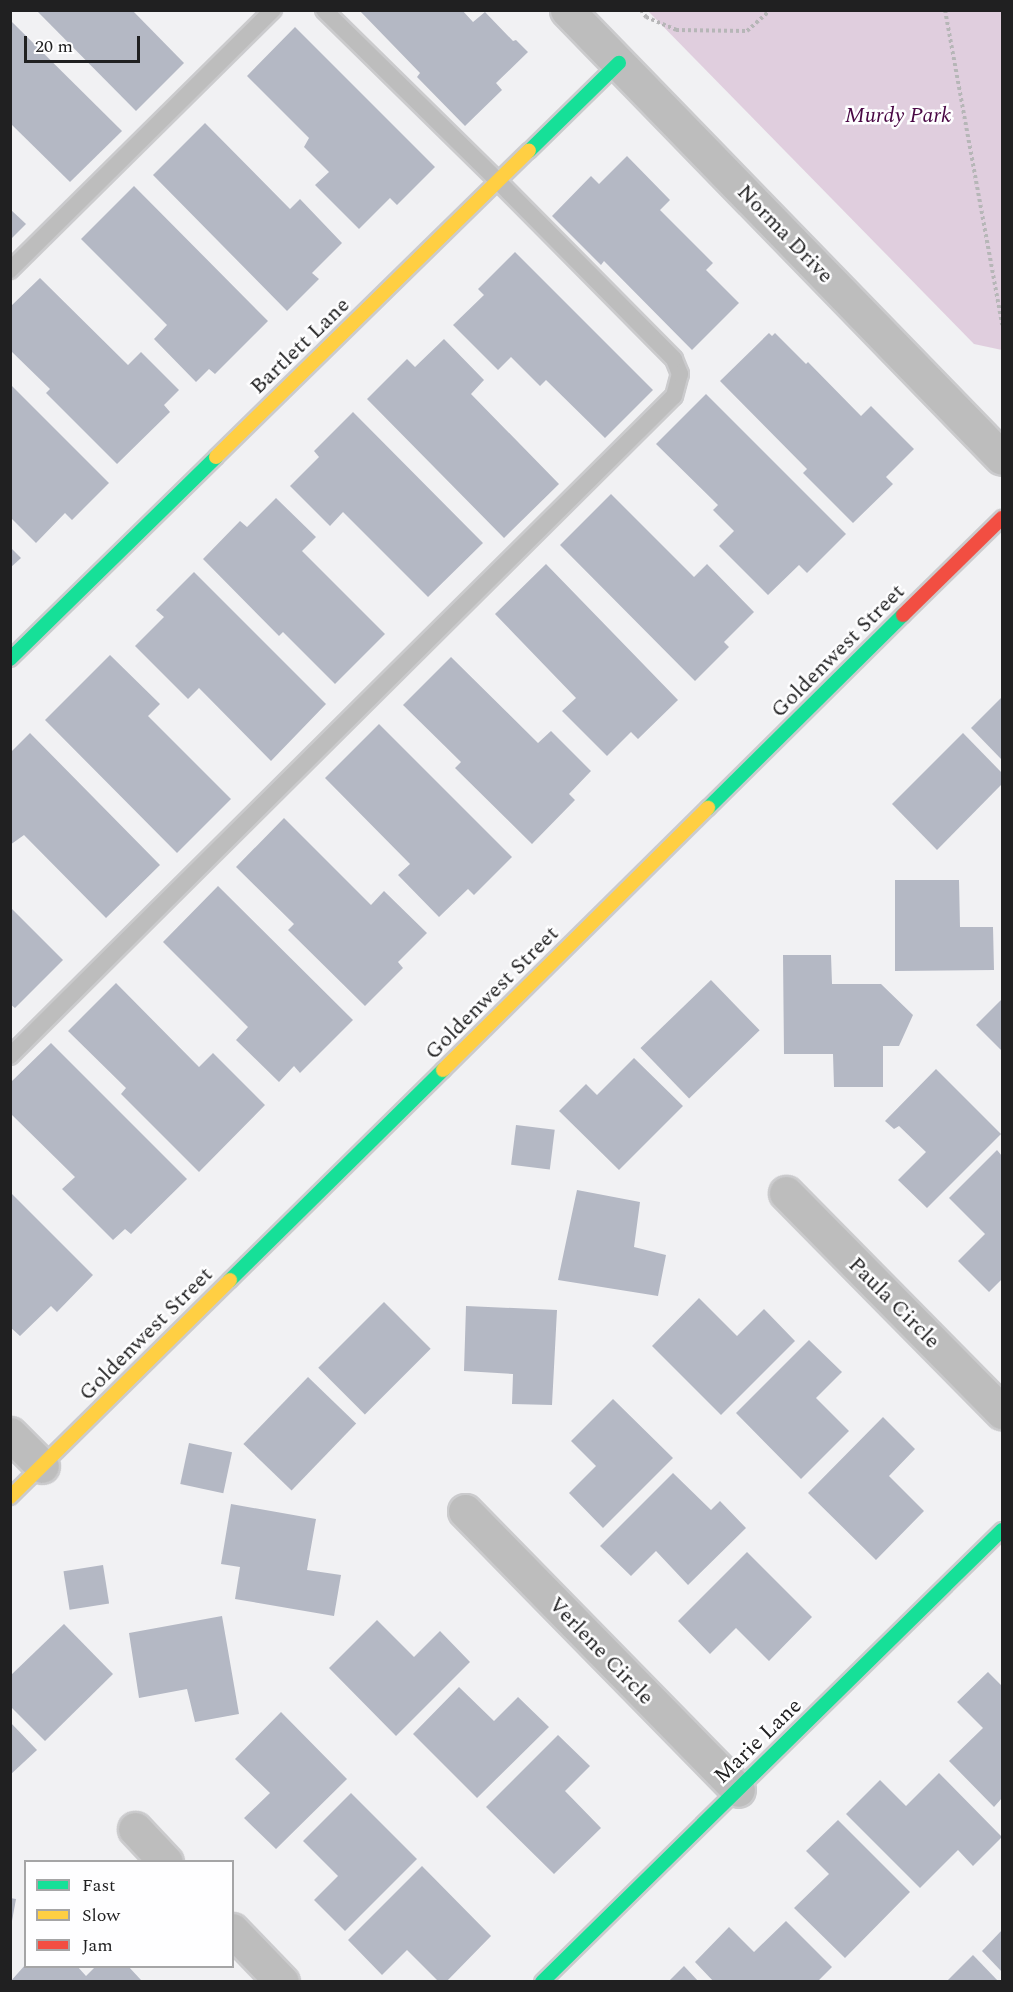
<!DOCTYPE html>
<style>
body{margin:0}
#map{position:relative;width:1013px;height:1992px;overflow:hidden;background:#f1f1f3;font-family:Spectral,serif}
div>[style]{position:absolute}
.green>*{inset:0;background:#e0cede}
.building>*{inset:0;background:#b4b8c4;transform-origin:0 0}
.path>*{height:4px;margin-top:-2px;transform-origin:0;background:repeating-linear-gradient(90deg,#b6b6b7 0 3px,transparent 0 6px)}
.roads{filter:drop-shadow(2px 0 #cbcbcd) drop-shadow(-2px 0 #cbcbcd) drop-shadow(0 2px #cbcbcd) drop-shadow(0 -2px #cbcbcd)}
.lane>*{height:16px;margin:-8px;padding:0 8px;transform-origin:8px;border-radius:8px;background:#bdbdbd}
.street>*{height:33px;margin:-16.5px;padding:0 16.5px;transform-origin:16.5px;border-radius:16.5px;background:#bdbdbd}
.fast>*{height:14px;margin:-7px;padding:0 7px;transform-origin:7px;border-radius:7px;background:#16e098}
.slow>*{height:14px;margin:-7px;padding:0 7px;transform-origin:7px;border-radius:7px;background:#ffcf43}
.jam>*{height:14px;margin:-7px;padding:0 7px;transform-origin:7px;border-radius:7px;background:#f24e42}
span{translate:-50% -50%;white-space:nowrap;text-align:center;line-height:1.15;-webkit-text-stroke:5px #fefeff;paint-order:stroke}
.park-label{font-size:22px;color:#490744;font-style:italic}
.street-label{font-size:22px;color:#202021}
.frame{position:absolute;inset:0;border:12px solid #202021;pointer-events:none}
.legend{position:absolute;left:24px;top:1860px;width:210px;height:108px;box-sizing:border-box;background:#fefeff;border:2px solid #a5a5a6;margin:0;padding:8px 10px;list-style:none;font-size:18px;color:#202021}
.legend li{display:flex;align-items:center;gap:12px;height:30px}
.legend b{width:30px;border:2px solid #a5a5a6}
.scale{position:absolute;left:24px;top:36px;width:116px;height:27px;box-sizing:border-box;border:3px solid #202021;border-top:0;padding-left:8px;font-size:18px;line-height:21px;white-space:nowrap;color:#202021;-webkit-text-stroke:4px #fefeff;paint-order:stroke}
</style>
<div id="map">
<div class="green">
<div style="clip-path:polygon(648px 11px,1002px 11px,1002px 350px,974px 344px)"></div>
</div>
<div class="building">
<div style="clip-path:polygon(36px 10px,132px 10px,184px 63px,136px 111px)"></div>
<div style="clip-path:polygon(359px 10px,462px 10px,473px 22px,485px 12px,513px 41px,516px 40px,528px 52px,496px 83px,502px 90px,465px 126px,417px 77px,420px 73px)"></div>
<div style="clip-path:polygon(10px 20px,122px 131px,70px 182px,10px 123px)"></div>
<div style="clip-path:polygon(295px 27px,435px 167px,397px 205px,390px 198px,359px 229px,315px 185px,329px 172px,304px 147px,309px 138px,247px 76px)"></div>
<div style="clip-path:polygon(205px 123px,290px 209px,300px 199px,342px 243px,312px 273px,319px 279px,287px 311px,153px 175px)"></div>
<div style="clip-path:polygon(627px 156px,670px 200px,660px 210px,713px 263px,706px 270px,739px 303px,692px 350px,604px 261px,601px 265px,552px 216px,591px 176px,599px 184px)"></div>
<div style="clip-path:polygon(134px 186px,268px 321px,215px 374px,209px 369px,196px 382px,154px 339px,167px 325px,81px 239px)"></div>
<div style="clip-path:polygon(10px 209px,26px 224px,10px 240px)"></div>
<div style="clip-path:polygon(515px 252px,653px 390px,605px 438px,546px 380px,540px 386px,511px 357px,498px 370px,453px 325px,484px 295px,478px 289px)"></div>
<div style="clip-path:polygon(40px 278px,128px 365px,141px 352px,179px 390px,164px 405px,170px 412px,117px 464px,46px 393px,50px 389px,10px 350px,10px 307px)"></div>
<div style="clip-path:polygon(769px 333px,772px 336px,775px 333px,806px 364px,808px 362px,861px 416px,871px 406px,914px 449px,886px 477px,893px 484px,853px 523px,803px 473px,807px 469px,720px 381px)"></div>
<div style="clip-path:polygon(444px 339px,484px 380px,471px 394px,559px 484px,504px 538px,367px 399px,407px 359px,415px 367px)"></div>
<div style="clip-path:polygon(10px 384px,109px 483px,72px 520px,65px 513px,36px 543px,10px 517px)"></div>
<div style="clip-path:polygon(706px 394px,846px 534px,807px 573px,799px 565px,768px 595px,719px 546px,734px 531px,713px 510px,718px 505px,656px 444px)"></div>
<div style="clip-path:polygon(353px 412px,483px 543px,428px 597px,343px 512px,330px 526px,290px 486px,319px 457px,314px 451px)"></div>
<div style="clip-path:polygon(611px 494px,694px 577px,707px 564px,754px 612px,724px 642px,729px 647px,695px 681px,560px 545px)"></div>
<div style="clip-path:polygon(276px 498px,316px 537px,302px 551px,385px 634px,335px 684px,283px 632px,279px 636px,203px 559px,240px 521px,247px 527px)"></div>
<div style="clip-path:polygon(10px 547px,21px 558px,10px 568px)"></div>
<div style="clip-path:polygon(546px 564px,678px 700px,638px 739px,631px 732px,607px 756px,562px 711px,576px 698px,495px 614px)"></div>
<div style="clip-path:polygon(194px 572px,326px 704px,271px 761px,199px 688px,188px 699px,135px 646px,164px 617px,156px 610px)"></div>
<div style="clip-path:polygon(110px 655px,160px 704px,148px 716px,231px 799px,177px 853px,45px 720px)"></div>
<div style="clip-path:polygon(451px 657px,538px 743px,551px 731px,591px 771px,569px 794px,575px 800px,532px 844px,455px 768px,461px 762px,403px 705px)"></div>
<div style="clip-path:polygon(1002px 697px,1002px 760px,971px 728px)"></div>
<div style="clip-path:polygon(379px 724px,512px 857px,474px 895px,468px 889px,439px 917px,398px 875px,410px 864px,325px 778px)"></div>
<div style="clip-path:polygon(30px 733px,160px 865px,106px 918px,24px 835px,10px 845px,10px 753px)"></div>
<div style="clip-path:polygon(963px 733px,1002px 773px,1002px 784px,937px 850px,892px 804px)"></div>
<div style="clip-path:polygon(284px 818px,371px 905px,384px 891px,427px 933px,398px 962px,403px 968px,365px 1006px,288px 930px,294px 924px,236px 867px)"></div>
<div style="clip-path:polygon(895px 880px,959px 880px,960px 927px,993px 927px,994px 970px,895px 971px)"></div>
<div style="clip-path:polygon(218px 886px,353px 1020px,300px 1073px,294px 1066px,279px 1082px,236px 1040px,248px 1027px,163px 942px)"></div>
<div style="clip-path:polygon(10px 907px,63px 960px,15px 1008px,10px 1004px)"></div>
<div style="clip-path:polygon(783px 955px,831px 955px,832px 984px,881px 984px,913px 1015px,899px 1046px,883px 1046px,883px 1087px,834px 1087px,833px 1054px,784px 1054px)"></div>
<div style="left:711px;top:980px;width:70px;height:98px;rotate:46deg"></div>
<div style="clip-path:polygon(116px 983px,199px 1067px,213px 1053px,265px 1105px,199px 1172px,121px 1094px,126px 1088px,68px 1031px)"></div>
<div style="clip-path:polygon(1002px 999px,1002px 1051px,976px 1025px)"></div>
<div style="clip-path:polygon(51px 1043px,187px 1179px,131px 1234px,125px 1229px,113px 1240px,62px 1189px,75px 1177px,10px 1113px,10px 1083px)"></div>
<div style="clip-path:polygon(634px 1058px,683px 1106px,619px 1170px,559px 1111px,586px 1084px,597px 1095px)"></div>
<div style="clip-path:polygon(936px 1069px,1001px 1134px,927px 1208px,898px 1180px,926px 1152px,899px 1126px,894px 1129px,885px 1121px)"></div>
<div style="left:516px;top:1125px;width:39px;height:40px;rotate:7deg"></div>
<div style="clip-path:polygon(997px 1150px,1002px 1156px,1002px 1279px,989px 1292px,958px 1261px,985px 1234px,949px 1198px)"></div>
<div style="clip-path:polygon(577px 1190px,640px 1202px,634px 1247px,666px 1255px,658px 1296px,558px 1280px)"></div>
<div style="clip-path:polygon(10px 1192px,93px 1275px,57px 1312px,51px 1306px,20px 1336px,10px 1327px)"></div>
<div style="clip-path:polygon(699px 1298px,737px 1336px,764px 1309px,795px 1341px,721px 1415px,652px 1346px)"></div>
<div style="left:384px;top:1302px;width:66px;height:93px;rotate:45deg"></div>
<div style="clip-path:polygon(466px 1306px,557px 1310px,552px 1405px,512px 1404px,513px 1374px,464px 1371px)"></div>
<div style="clip-path:polygon(809px 1340px,842px 1372px,816px 1398px,849px 1431px,801px 1479px,736px 1413px)"></div>
<div style="left:308px;top:1377px;width:67px;height:93px;rotate:44deg"></div>
<div style="clip-path:polygon(613px 1399px,673px 1458px,603px 1528px,569px 1493px,596px 1466px,571px 1441px)"></div>
<div style="clip-path:polygon(883px 1417px,915px 1449px,889px 1476px,924px 1511px,876px 1560px,808px 1493px)"></div>
<div style="left:189px;top:1443px;width:44px;height:42px;rotate:12deg"></div>
<div style="clip-path:polygon(673px 1473px,711px 1510px,720px 1501px,746px 1528px,688px 1585px,656px 1551px,631px 1576px,600px 1546px)"></div>
<div style="clip-path:polygon(231px 1504px,316px 1519px,307px 1570px,341px 1575px,334px 1616px,235px 1599px,240px 1567px,221px 1564px)"></div>
<div style="clip-path:polygon(747px 1552px,812px 1617px,769px 1661px,736px 1628px,710px 1654px,678px 1621px)"></div>
<div style="left:103px;top:1565px;width:39px;height:40px;rotate:81deg"></div>
<div style="clip-path:polygon(222px 1616px,239px 1714px,195px 1722px,187px 1689px,139px 1698px,129px 1633px)"></div>
<div style="clip-path:polygon(377px 1620px,414px 1657px,440px 1631px,470px 1662px,396px 1736px,329px 1668px)"></div>
<div style="clip-path:polygon(64px 1624px,113px 1674px,45px 1741px,10px 1706px,10px 1676px)"></div>
<div style="clip-path:polygon(988px 1672px,1002px 1686px,1002px 1798px,994px 1807px,949px 1761px,983px 1728px,957px 1702px)"></div>
<div style="clip-path:polygon(459px 1687px,494px 1721px,518px 1697px,549px 1727px,477px 1798px,413px 1734px)"></div>
<div style="clip-path:polygon(281px 1712px,347px 1779px,276px 1849px,244px 1818px,270px 1793px,235px 1759px)"></div>
<div style="clip-path:polygon(10px 1722px,37px 1750px,10px 1775px)"></div>
<div style="clip-path:polygon(558px 1735px,590px 1766px,565px 1791px,601px 1828px,554px 1874px,486px 1807px)"></div>
<div style="clip-path:polygon(939px 1773px,1002px 1837px,973px 1866px,958px 1850px,920px 1888px,846px 1814px,880px 1780px,906px 1806px)"></div>
<div style="clip-path:polygon(351px 1793px,417px 1859px,345px 1931px,314px 1900px,338px 1876px,303px 1841px)"></div>
<div style="clip-path:polygon(838px 1820px,910px 1892px,845px 1958px,794px 1908px,829px 1874px,806px 1851px)"></div>
<div style="clip-path:polygon(422px 1866px,491px 1936px,446px 1982px,439px 1982px,407px 1950px,382px 1975px,348px 1940px)"></div>
<div style="clip-path:polygon(10px 1898px,16px 1899px,12px 1921px,10px 1921px)"></div>
<div style="clip-path:polygon(786px 1921px,832px 1967px,817px 1982px,714px 1982px,695px 1962px,729px 1927px,754px 1952px)"></div>
<div style="clip-path:polygon(1002px 1930px,1002px 1972px,982px 1951px)"></div>
<div style="clip-path:polygon(973px 1955px,999px 1982px,946px 1982px)"></div>
<div style="clip-path:polygon(26px 1964px,26px 1966px,77px 1966px,86px 1976px,96px 1966px,128px 1966px,141px 1980px,10px 1982px)"></div>
<div style="clip-path:polygon(684px 1966px,699px 1982px,668px 1982px)"></div>
</div>
<div class="path">
<div style="left:641px;top:10px;width:9px;rotate:54deg"></div>
<div style="left:646px;top:17px;width:33px;rotate:23deg"></div>
<div style="left:676px;top:30px;width:71px;rotate:0.8deg"></div>
<div style="left:747px;top:31px;width:31px;rotate:-42deg"></div>
<div style="left:945px;top:10px;width:320px;rotate:79.7deg"></div>
</div>
<div class="roads">
<div class="lane">
<div style="left:10px;top:270px;width:370px;rotate:-44.7deg"></div>
<div style="left:10px;top:1056px;width:936px;rotate:-44.83deg"></div>
<div style="left:674px;top:396px;width:23px;rotate:-75deg"></div>
<div style="left:680px;top:374px;width:16px;rotate:-112deg"></div>
<div style="left:674px;top:359px;width:250px;rotate:-134.7deg"></div>
<div style="left:498px;top:181px;width:244px;rotate:-135.5deg"></div>
</div>
<div class="street">
<div style="left:567px;top:10px;width:624px;rotate:45.84deg"></div>
<div style="left:786px;top:1193px;width:308px;rotate:45.4deg"></div>
<div style="left:10px;top:1434px;width:45px;rotate:45deg"></div>
<div style="left:465px;top:1511px;width:390px;rotate:45.6deg"></div>
<div style="left:135px;top:1829px;width:45px;rotate:46.8deg"></div>
<div style="left:232px;top:1930px;width:72px;rotate:46.1deg"></div>
</div>
<div class="fast">
<div style="left:529px;top:151px;width:126px;rotate:-44.4deg"></div>
<div style="left:10px;top:659px;width:289px;rotate:-44.4deg"></div>
<div style="left:708px;top:808px;width:274px;rotate:-44.7deg"></div>
<div style="left:230px;top:1280px;width:299px;rotate:-44.6deg"></div>
<div style="left:542px;top:1982px;width:645px;rotate:-44.5deg"></div>
</div>
<div class="slow">
<div style="left:216px;top:457px;width:438px;rotate:-44.4deg"></div>
<div style="left:443px;top:1070px;width:373px;rotate:-44.7deg"></div>
<div style="left:10px;top:1497px;width:309px;rotate:-44.6deg"></div>
</div>
<div class="jam">
<div style="left:903px;top:615px;width:139px;rotate:-44.4deg"></div>
</div>
</div>
<div class="park-label">
<span style="left:898px;top:116px">Murdy Park</span>
</div>
<div class="street-label">
<span style="left:785px;top:234px;rotate:46deg">Norma Drive</span>
<span style="left:300px;top:346px;rotate:-44deg">Bartlett Lane</span>
<span style="left:838px;top:651px;rotate:-45deg">Goldenwest Street</span>
<span style="left:492px;top:993px;rotate:-45deg">Goldenwest Street</span>
<span style="left:894px;top:1303px;rotate:45deg">Paula Circle</span>
<span style="left:146px;top:1334px;rotate:-45deg">Goldenwest Street</span>
<span style="left:601px;top:1651px;rotate:46deg">Verlene Circle</span>
<span style="left:758px;top:1741px;rotate:-44deg">Marie Lane</span>
</div>
<div class="frame"></div>
<ul class="legend">
<li><b style="height:8px;background:#16e098"></b>Fast</li>
<li><b style="height:8px;background:#ffcf43"></b>Slow</li>
<li><b style="height:8px;background:#f24e42"></b>Jam</li>
</ul>
<div class="scale">20 m</div>
</div>
